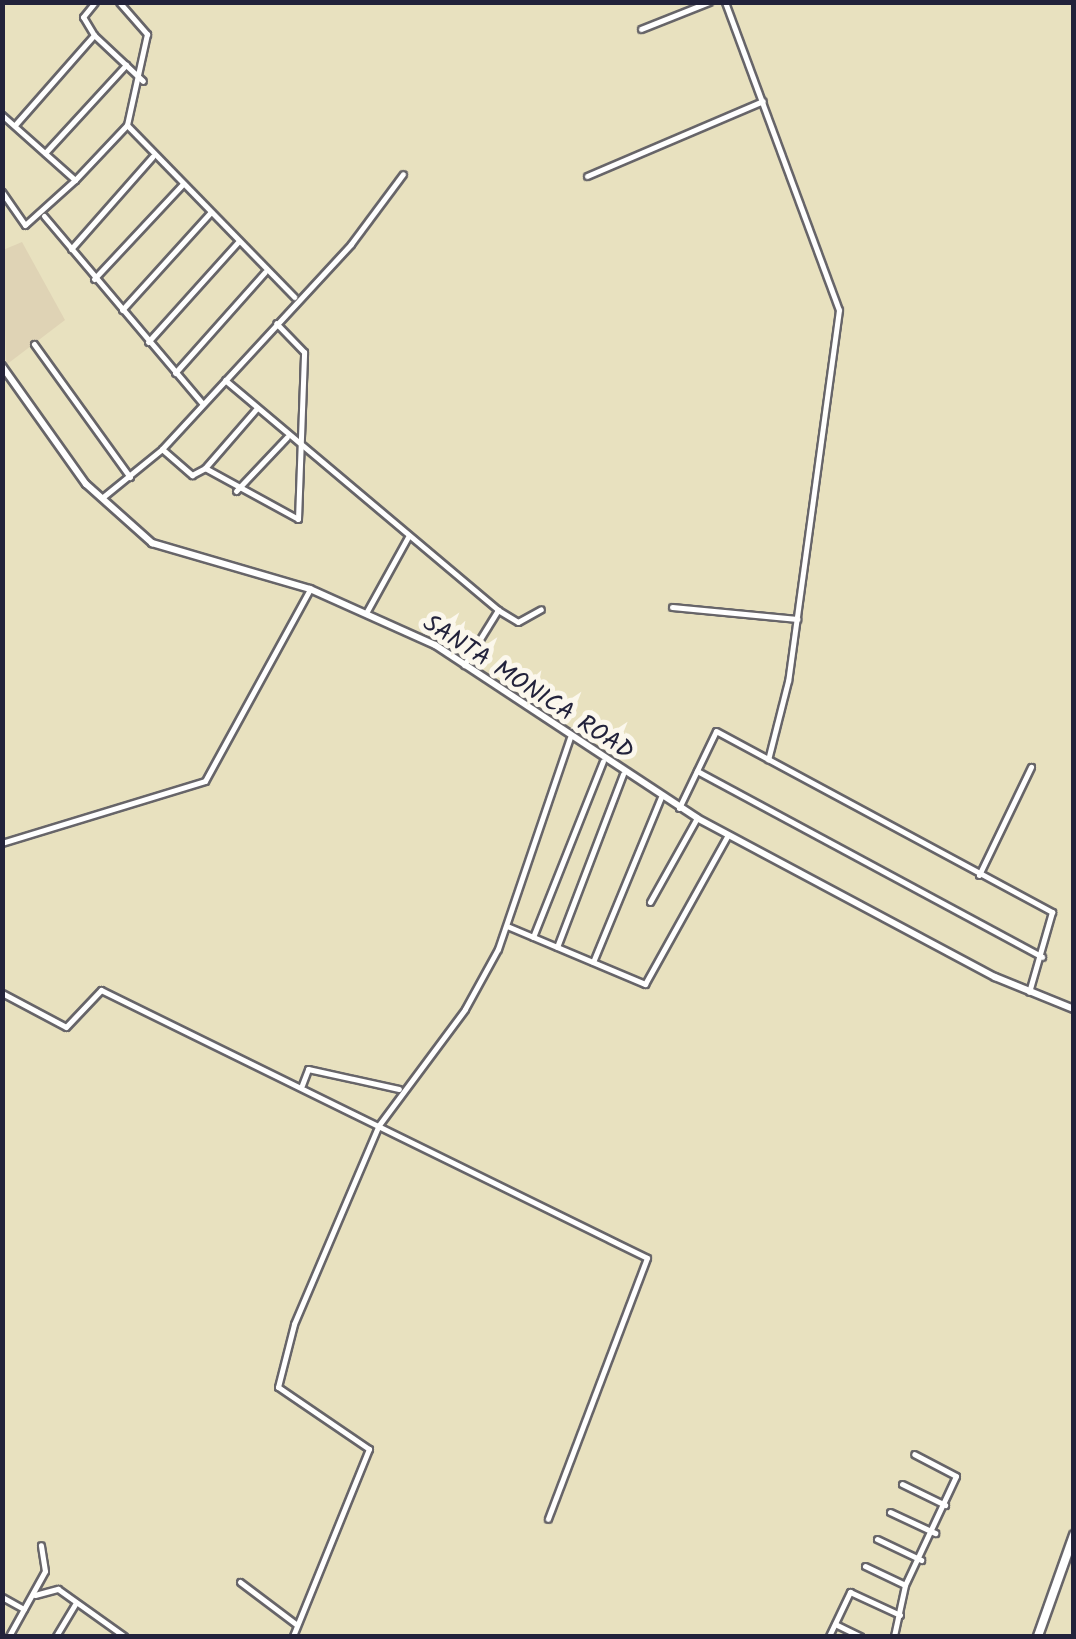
<!DOCTYPE html>
<style>
body{margin:0}
#map{position:relative;width:1076px;height:1639px;overflow:hidden;background:#e8e1bf;font-family:Kalam,sans-serif}
div>[style]{position:absolute}
.built>*{inset:0;background:#dfd3b5}
.stream>*{height:2.5px;margin:-1.25px;padding:0 1.25px;transform-origin:1.25px;border-radius:1.25px;background:#6aaedf}
.roads{filter:drop-shadow(2px 0 #676569) drop-shadow(-2px 0 #676569) drop-shadow(0 2px #676569) drop-shadow(0 -2px #676569)}
.street>*{height:5px;margin:-2.5px;padding:0 2.5px;transform-origin:2.5px;border-radius:2.5px;background:#fff}
.secondary>*{height:6px;margin:-3px;padding:0 3px;transform-origin:3px;border-radius:3px;background:#fff}
.primary>*{height:8px;margin:-4px;padding:0 4px;transform-origin:4px;border-radius:4px;background:#fff}
span{translate:-50% -50%;white-space:nowrap;text-align:center;line-height:1.15;-webkit-text-stroke:10px #fbf7ec;paint-order:stroke}
.street-label{font-size:25px;color:#22223b}
.frame{position:absolute;inset:0;border:5px solid #22223b;pointer-events:none}
</style>
<div id="map">
<div class="built">
<div style="clip-path:polygon(22px 242px,65px 320px,6px 365px,3px 250px)"></div>
</div>
<div class="stream">
<div style="left:2px;top:1114px;width:32px;rotate:90deg"></div>
</div>
<div class="roads">
<div class="street">
<div style="left:119px;top:2px;width:43px;rotate:48.8deg"></div>
<div style="left:147px;top:34px;width:93px;rotate:102.4deg"></div>
<div style="left:725px;top:2px;width:328px;rotate:69.7deg"></div>
<div style="left:839px;top:310px;width:374px;rotate:97.8deg"></div>
<div style="left:788px;top:681px;width:81px;rotate:104.2deg"></div>
<div style="left:641px;top:29px;width:73px;rotate:-21.7deg"></div>
<div style="left:94px;top:35px;width:21px;rotate:-121deg"></div>
<div style="left:83px;top:17px;width:19px;rotate:-51deg"></div>
<div style="left:2px;top:115px;width:98px;rotate:41.7deg"></div>
<div style="left:75px;top:180px;width:76px;rotate:-46.6deg"></div>
<div style="left:127px;top:125px;width:240px;rotate:45.8deg"></div>
<div style="left:15px;top:125px;width:120px;rotate:-48.7deg"></div>
<div style="left:94px;top:35px;width:67px;rotate:43.2deg"></div>
<div style="left:45px;top:153px;width:120px;rotate:-47.4deg"></div>
<div style="left:587px;top:176px;width:191px;rotate:-23.1deg"></div>
<div style="left:2px;top:192px;width:40px;rotate:55.1deg"></div>
<div style="left:25px;top:225px;width:67px;rotate:-42deg"></div>
<div style="left:44px;top:216px;width:245px;rotate:49.8deg"></div>
<div style="left:71px;top:249px;width:123px;rotate:-48.6deg"></div>
<div style="left:94px;top:279px;width:129px;rotate:-46.9deg"></div>
<div style="left:122px;top:310px;width:131px;rotate:-47.8deg"></div>
<div style="left:148px;top:342px;width:135px;rotate:-48deg"></div>
<div style="left:34px;top:344px;width:164px;rotate:54.2deg"></div>
<div style="left:175px;top:373px;width:135px;rotate:-48.3deg"></div>
<div style="left:225px;top:380px;width:357px;rotate:40.1deg"></div>
<div style="left:498px;top:610px;width:23px;rotate:31deg"></div>
<div style="left:518px;top:622px;width:26px;rotate:-29deg"></div>
<div style="left:162px;top:449px;width:40px;rotate:41deg"></div>
<div style="left:192px;top:475px;width:15px;rotate:-28deg"></div>
<div style="left:205px;top:468px;width:106px;rotate:28.7deg"></div>
<div style="left:298px;top:519px;width:167px;rotate:-87.9deg"></div>
<div style="left:304px;top:352px;width:40px;rotate:-134deg"></div>
<div style="left:205px;top:468px;width:79px;rotate:-49.1deg"></div>
<div style="left:236px;top:491px;width:74px;rotate:-46.6deg"></div>
<div style="left:103px;top:497px;width:76px;rotate:-39.1deg"></div>
<div style="left:162px;top:449px;width:279px;rotate:-47.3deg"></div>
<div style="left:351px;top:244px;width:87px;rotate:-53.4deg"></div>
<div style="left:672px;top:607px;width:126px;rotate:5.5deg"></div>
<div style="left:366px;top:613px;width:87px;rotate:-61.1deg"></div>
<div style="left:464px;top:665px;width:65px;rotate:-58.3deg"></div>
<div style="left:697px;top:771px;width:392px;rotate:28.3deg"></div>
<div style="left:679px;top:808px;width:85px;rotate:-64.3deg"></div>
<div style="left:716px;top:731px;width:382px;rotate:28.3deg"></div>
<div style="left:1052px;top:912px;width:83px;rotate:106deg"></div>
<div style="left:2px;top:843px;width:212px;rotate:-17deg"></div>
<div style="left:205px;top:781px;width:219px;rotate:-61.3deg"></div>
<div style="left:979px;top:875px;width:120px;rotate:-64.3deg"></div>
<div style="left:650px;top:902px;width:96px;rotate:-60.8deg"></div>
<div style="left:507px;top:926px;width:150px;rotate:22.8deg"></div>
<div style="left:645px;top:984px;width:171px;rotate:-60.9deg"></div>
<div style="left:533px;top:937px;width:189px;rotate:-68.3deg"></div>
<div style="left:557px;top:947px;width:185px;rotate:-69.1deg"></div>
<div style="left:593px;top:962px;width:178px;rotate:-67.6deg"></div>
<div style="left:2px;top:993px;width:72px;rotate:28deg"></div>
<div style="left:66px;top:1027px;width:51px;rotate:-46.6deg"></div>
<div style="left:101px;top:990px;width:608px;rotate:26.14deg"></div>
<div style="left:647px;top:1258px;width:279px;rotate:110.8deg"></div>
<div style="left:302px;top:1085px;width:17px;rotate:-69deg"></div>
<div style="left:308px;top:1069px;width:93px;rotate:12.4deg"></div>
<div style="left:902px;top:1484px;width:48px;rotate:26deg"></div>
<div style="left:890px;top:1512px;width:50px;rotate:25deg"></div>
<div style="left:877px;top:1539px;width:49px;rotate:25.5deg"></div>
<div style="left:865px;top:1566px;width:44px;rotate:25.4deg"></div>
<div style="left:240px;top:1582px;width:71px;rotate:37deg"></div>
<div style="left:35px;top:1595px;width:24px;rotate:-15deg"></div>
<div style="left:58px;top:1589px;width:81px;rotate:35.5deg"></div>
<div style="left:2px;top:1597px;width:25px;rotate:29deg"></div>
<div style="left:835px;top:1624px;width:28px;rotate:26deg"></div>
<div style="left:9px;top:1636px;width:74px;rotate:-61deg"></div>
<div style="left:45px;top:1571px;width:26px;rotate:-99deg"></div>
<div style="left:56px;top:1636px;width:39px;rotate:-59deg"></div>
<div style="left:293px;top:1636px;width:202px;rotate:-67.9deg"></div>
<div style="left:369px;top:1449px;width:110px;rotate:-145.7deg"></div>
<div style="left:278px;top:1387px;width:65px;rotate:-75.7deg"></div>
<div style="left:294px;top:1324px;width:216px;rotate:-66.9deg"></div>
<div style="left:379px;top:1125px;width:144px;rotate:-53.4deg"></div>
<div style="left:465px;top:1009px;width:68px;rotate:-61.2deg"></div>
<div style="left:498px;top:949px;width:223px;rotate:-71.2deg"></div>
<div style="left:829px;top:1636px;width:49px;rotate:-64.5deg"></div>
<div style="left:850px;top:1592px;width:55px;rotate:24.7deg"></div>
<div style="left:894px;top:1636px;width:52px;rotate:-77.8deg"></div>
<div style="left:905px;top:1585px;width:120px;rotate:-64.9deg"></div>
<div style="left:956px;top:1476px;width:47px;rotate:-152.4deg"></div>
</div>
<div class="secondary">
<div style="left:2px;top:366px;width:145px;rotate:54.6deg"></div>
<div style="left:86px;top:484px;width:89px;rotate:41.8deg"></div>
<div style="left:152px;top:543px;width:165px;rotate:16.2deg"></div>
<div style="left:310px;top:589px;width:137px;rotate:24.1deg"></div>
<div style="left:435px;top:645px;width:314px;rotate:33.4deg"></div>
<div style="left:697px;top:818px;width:338px;rotate:28.1deg"></div>
<div style="left:995px;top:977px;width:85px;rotate:22.1deg"></div>
</div>
<div class="primary">
<div style="left:1038px;top:1636px;width:107px;rotate:-70.4deg"></div>
</div>
</div>
<div class="street-label">
<span style="left:528px;top:688px;rotate:33deg">SANTA MONICA ROAD</span>
</div>
<div class="frame"></div>
</div>
